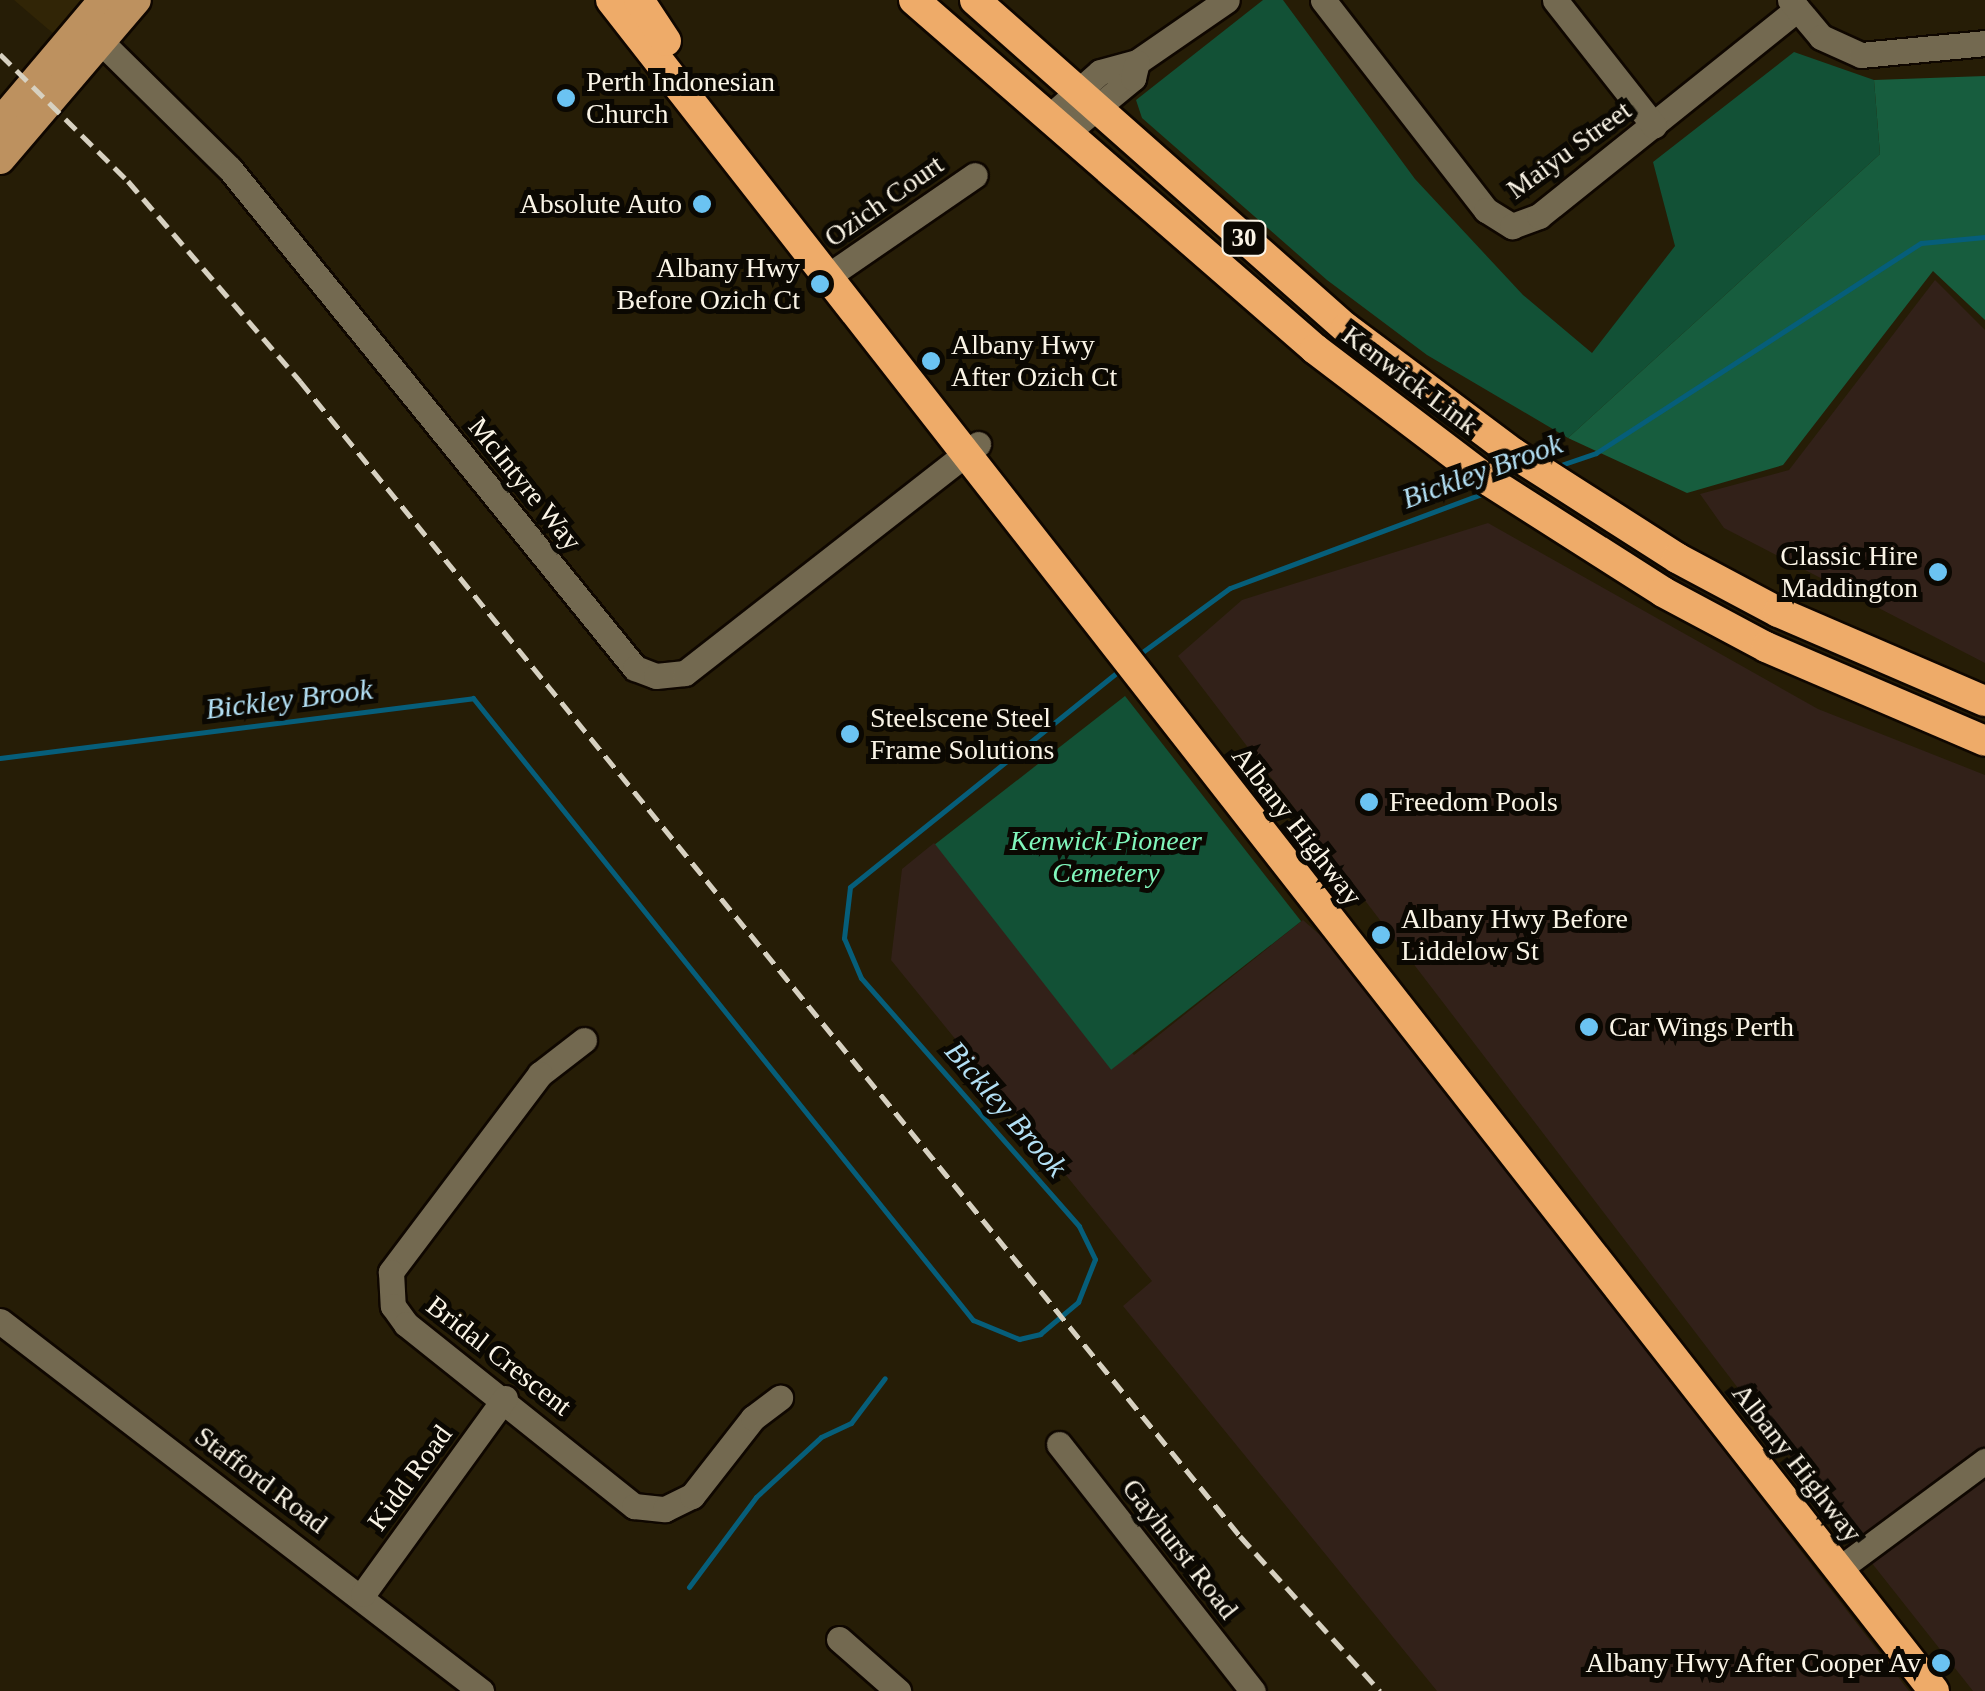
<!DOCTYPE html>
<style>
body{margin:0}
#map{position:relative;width:1985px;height:1691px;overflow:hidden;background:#261d06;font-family:"Times New Roman",serif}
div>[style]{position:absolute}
.built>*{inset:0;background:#312506}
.industrial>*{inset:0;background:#322119}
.green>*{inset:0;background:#125136;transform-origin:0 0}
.forest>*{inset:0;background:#175d3e}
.stream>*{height:5px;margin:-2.5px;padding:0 2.5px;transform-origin:2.5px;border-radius:2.5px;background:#065e7a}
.roads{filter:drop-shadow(2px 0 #0f0700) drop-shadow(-2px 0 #0f0700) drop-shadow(0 2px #0f0700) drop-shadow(0 -2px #0f0700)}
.minor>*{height:25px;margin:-12.5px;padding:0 12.5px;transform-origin:12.5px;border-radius:12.5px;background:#736950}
.major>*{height:30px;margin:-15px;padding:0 15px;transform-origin:15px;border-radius:15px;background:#bd915f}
.highway>*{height:30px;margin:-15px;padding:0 15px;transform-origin:15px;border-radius:15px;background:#eeab69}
.rail>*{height:5px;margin-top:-2.5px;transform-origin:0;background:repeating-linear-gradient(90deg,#d7d1c1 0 15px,transparent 0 23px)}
.dots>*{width:28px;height:28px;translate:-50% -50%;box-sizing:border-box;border:5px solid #0b0802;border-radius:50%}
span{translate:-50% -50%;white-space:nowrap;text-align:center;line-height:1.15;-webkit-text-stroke:10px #0b0802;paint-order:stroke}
.shield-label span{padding:2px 8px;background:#0b0802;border:2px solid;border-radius:8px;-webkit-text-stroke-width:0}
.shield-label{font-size:25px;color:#faf4e6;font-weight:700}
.poi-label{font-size:28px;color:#faf4e6}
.left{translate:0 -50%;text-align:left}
.right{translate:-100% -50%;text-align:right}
.street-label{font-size:28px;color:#faf4e6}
.park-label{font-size:28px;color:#81f7bc;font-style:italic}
.water-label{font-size:30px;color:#b3e0f5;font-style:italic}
</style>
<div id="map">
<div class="built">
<div style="clip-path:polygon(14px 0,81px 0,55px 35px)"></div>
</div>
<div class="industrial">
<div style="clip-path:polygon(1935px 280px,1985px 330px,1985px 663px,1724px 528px,1700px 494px,1789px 470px)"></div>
<div style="clip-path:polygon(1488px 523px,1818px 709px,1985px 775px,1985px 1691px,1973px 1691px,1871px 1562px,1178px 656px,1242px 600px)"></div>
<div style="clip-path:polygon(934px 843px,1134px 1055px,1303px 920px,1338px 951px,1909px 1691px,1437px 1691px,1123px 1306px,1152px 1281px,891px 960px,902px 869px)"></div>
</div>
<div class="green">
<div style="clip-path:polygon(1263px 0,1283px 0,1415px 179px,1523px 295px,1592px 353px,1675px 246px,1653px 162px,1794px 52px,1874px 80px,1880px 154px,1568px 438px,1427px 355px,1327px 280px,1142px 118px,1136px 100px)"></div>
<div style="left:1125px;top:696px;width:286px;height:241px;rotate:52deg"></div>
</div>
<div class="forest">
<div style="clip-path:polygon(1985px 76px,1985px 320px,1933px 271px,1783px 465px,1687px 493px,1568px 438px,1880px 154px,1874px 80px)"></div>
</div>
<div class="stream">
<div style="left:1558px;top:466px;width:40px;rotate:-18.9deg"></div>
<div style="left:1596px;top:453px;width:387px;rotate:-32.9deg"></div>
<div style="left:1921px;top:243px;width:64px;rotate:-5.4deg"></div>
<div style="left:1137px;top:656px;width:115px;rotate:-36.2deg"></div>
<div style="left:1230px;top:588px;width:274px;rotate:-20.5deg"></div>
<div style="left:0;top:758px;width:477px;rotate:-7.2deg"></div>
<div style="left:473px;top:698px;width:798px;rotate:51.21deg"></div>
<div style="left:973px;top:1320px;width:50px;rotate:22.4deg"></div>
<div style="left:1019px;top:1339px;width:22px;rotate:-13deg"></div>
<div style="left:1040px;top:1334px;width:50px;rotate:-40.1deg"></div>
<div style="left:1078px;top:1302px;width:46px;rotate:-68.4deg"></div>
<div style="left:1095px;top:1259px;width:37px;rotate:-116deg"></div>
<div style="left:1079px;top:1226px;width:330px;rotate:-131.3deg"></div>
<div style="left:861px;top:978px;width:43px;rotate:-113deg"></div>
<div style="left:844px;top:938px;width:51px;rotate:-83.3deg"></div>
<div style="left:850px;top:887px;width:348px;rotate:-38.8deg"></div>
<div style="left:689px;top:1587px;width:112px;rotate:-53.3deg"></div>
<div style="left:756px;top:1497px;width:88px;rotate:-42.7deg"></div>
<div style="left:821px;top:1437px;width:33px;rotate:-25deg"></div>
<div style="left:851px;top:1423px;width:56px;rotate:-52.9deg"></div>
</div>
<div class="roads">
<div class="minor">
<div style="left:1323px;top:0;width:266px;rotate:52.2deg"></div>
<div style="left:1486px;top:210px;width:31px;rotate:32deg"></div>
<div style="left:1512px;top:226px;width:29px;rotate:-20deg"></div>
<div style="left:1539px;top:216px;width:331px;rotate:-38.7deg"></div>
<div style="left:1555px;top:0;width:160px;rotate:51.8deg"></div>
<div style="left:1790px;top:0;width:48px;rotate:50deg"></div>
<div style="left:1821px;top:37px;width:44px;rotate:24.2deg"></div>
<div style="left:1861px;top:55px;width:125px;rotate:-5.5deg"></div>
<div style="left:88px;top:29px;width:199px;rotate:44.6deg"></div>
<div style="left:230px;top:169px;width:643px;rotate:50.94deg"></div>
<div style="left:635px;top:668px;width:22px;rotate:21deg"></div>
<div style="left:656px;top:676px;width:29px;rotate:-6deg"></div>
<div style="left:685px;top:673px;width:372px;rotate:-38deg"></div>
<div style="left:1048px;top:118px;width:69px;rotate:-41.5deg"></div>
<div style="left:1100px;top:72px;width:38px;rotate:-15deg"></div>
<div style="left:1137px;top:62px;width:109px;rotate:-34.6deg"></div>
<div style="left:1066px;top:133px;width:87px;rotate:-39.4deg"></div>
<div style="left:1133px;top:78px;width:16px;rotate:-76deg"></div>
<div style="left:828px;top:276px;width:178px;rotate:-34.5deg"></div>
<div style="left:584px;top:1040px;width:56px;rotate:142.3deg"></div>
<div style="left:540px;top:1074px;width:248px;rotate:127deg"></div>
<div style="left:391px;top:1272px;width:34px;rotate:87deg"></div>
<div style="left:393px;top:1306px;width:22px;rotate:54deg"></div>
<div style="left:406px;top:1324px;width:292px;rotate:38.6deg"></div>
<div style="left:634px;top:1506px;width:31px;rotate:6deg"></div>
<div style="left:665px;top:1509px;width:30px;rotate:-26deg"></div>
<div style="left:692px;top:1496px;width:99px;rotate:-52deg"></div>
<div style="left:753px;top:1418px;width:34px;rotate:-37deg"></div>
<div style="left:0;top:1321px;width:607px;rotate:37.57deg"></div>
<div style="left:1059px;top:1444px;width:314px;rotate:51.9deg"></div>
<div style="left:1839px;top:1569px;width:182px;rotate:-36.5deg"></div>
<div style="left:363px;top:1594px;width:242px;rotate:-54.1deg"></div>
<div style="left:839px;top:1639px;width:79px;rotate:41.4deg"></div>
</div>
<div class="major">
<div style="left:0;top:123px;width:161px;rotate:-49.8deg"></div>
<div style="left:0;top:159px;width:209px;rotate:-49.5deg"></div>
</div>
<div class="highway">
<div style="left:611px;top:0;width:2147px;rotate:51.96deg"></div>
<div style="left:639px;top:0;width:49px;rotate:56.6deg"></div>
<div style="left:914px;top:0;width:532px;rotate:41.03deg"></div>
<div style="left:1315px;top:349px;width:218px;rotate:37.2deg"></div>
<div style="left:1489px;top:481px;width:206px;rotate:32.5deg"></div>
<div style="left:1663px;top:592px;width:117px;rotate:28.1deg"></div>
<div style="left:1766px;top:647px;width:238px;rotate:23.2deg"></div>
<div style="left:975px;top:0;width:495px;rotate:41.5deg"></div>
<div style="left:1346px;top:328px;width:209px;rotate:36.8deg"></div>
<div style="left:1513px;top:453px;width:195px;rotate:32.6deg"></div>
<div style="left:1677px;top:558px;width:115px;rotate:28.1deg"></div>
<div style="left:1778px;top:612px;width:225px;rotate:23.3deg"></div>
</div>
</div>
<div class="rail">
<div style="left:0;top:54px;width:180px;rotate:44.8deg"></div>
<div style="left:128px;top:181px;width:264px;rotate:49.3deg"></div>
<div style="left:300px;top:381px;width:1489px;rotate:50.86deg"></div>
<div style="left:1240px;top:1536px;width:209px;rotate:47.9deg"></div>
</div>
<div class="dots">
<div style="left:566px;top:98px;background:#6bc3f2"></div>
<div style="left:702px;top:204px;background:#6bc3f2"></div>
<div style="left:820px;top:284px;background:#6bc3f2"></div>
<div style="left:931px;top:361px;background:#6bc3f2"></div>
<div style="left:1938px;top:572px;background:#6bc3f2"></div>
<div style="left:850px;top:734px;background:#6bc3f2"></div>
<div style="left:1369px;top:802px;background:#6bc3f2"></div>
<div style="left:1381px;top:935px;background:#6bc3f2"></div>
<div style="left:1589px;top:1027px;background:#6bc3f2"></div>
<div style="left:1941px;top:1663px;background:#6bc3f2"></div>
</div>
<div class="shield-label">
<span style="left:1244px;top:238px">30</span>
</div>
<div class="poi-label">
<span class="left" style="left:586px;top:98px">Perth Indonesian<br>Church</span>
<span class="right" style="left:682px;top:204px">Absolute Auto</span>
<span class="right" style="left:800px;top:284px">Albany Hwy<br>Before Ozich Ct</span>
<span class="left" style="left:951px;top:361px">Albany Hwy<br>After Ozich Ct</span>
<span class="right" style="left:1918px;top:572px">Classic Hire<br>Maddington</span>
<span class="left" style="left:870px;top:734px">Steelscene Steel<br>Frame Solutions</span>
<span class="left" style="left:1389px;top:802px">Freedom Pools</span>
<span class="left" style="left:1401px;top:935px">Albany Hwy Before<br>Liddelow St</span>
<span class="left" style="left:1609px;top:1027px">Car Wings Perth</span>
<span class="right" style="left:1921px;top:1663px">Albany Hwy After Cooper Av</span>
</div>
<div class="street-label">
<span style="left:1569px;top:150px;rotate:-36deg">Maiyu Street</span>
<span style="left:884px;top:201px;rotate:-35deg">Ozich Court</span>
<span style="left:1410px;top:380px;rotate:37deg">Kenwick Link</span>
<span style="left:525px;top:484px;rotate:51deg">McIntyre Way</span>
<span style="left:1297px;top:826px;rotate:52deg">Albany Highway</span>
<span style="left:499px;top:1356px;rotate:38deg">Bridal Crescent</span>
<span style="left:1797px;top:1463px;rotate:52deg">Albany Highway</span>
<span style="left:410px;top:1478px;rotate:-54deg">Kidd Road</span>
<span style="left:261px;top:1480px;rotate:37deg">Stafford Road</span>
<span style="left:1180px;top:1549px;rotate:52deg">Gayhurst Road</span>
</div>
<div class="park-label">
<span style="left:1106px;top:857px">Kenwick Pioneer<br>Cemetery</span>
</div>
<div class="water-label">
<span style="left:1482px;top:471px;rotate:-20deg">Bickley Brook</span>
<span style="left:289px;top:699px;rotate:-7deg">Bickley Brook</span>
<span style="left:1006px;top:1109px;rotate:49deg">Bickley Brook</span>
</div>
</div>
